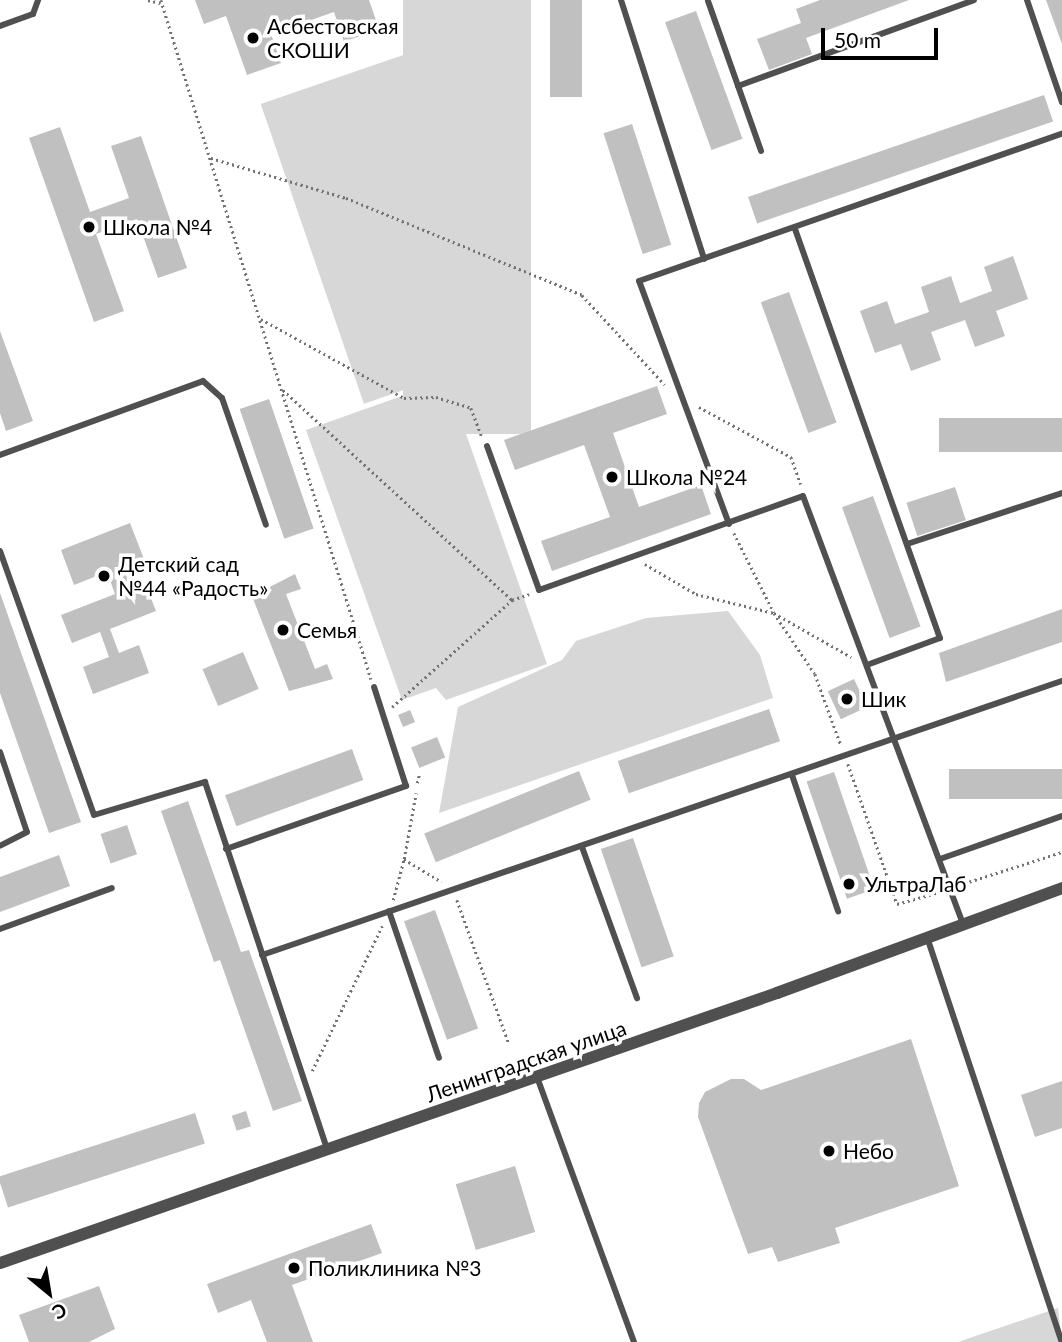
<!DOCTYPE html>
<meta charset="utf-8">
<style>
body{margin:0}
#map{position:relative;width:1062px;height:1342px;overflow:hidden;background:#fff;font-family:Lato,sans-serif}
div>[style]{position:absolute}
.green>*{inset:0;background:#d7d7d7;transform-origin:0 0}
.building>*{inset:0;background:#c0c0c0;transform-origin:0 0}
.path>*{height:2.5px;margin-top:-1.25px;transform-origin:0;background:repeating-linear-gradient(90deg,#727272 0 2px,transparent 0 5.5px)}
.lane>*{height:6px;margin:-3px;padding:0 3px;transform-origin:3px;border-radius:3px;background:#505050}
.street>*{height:12px;margin:-6px;padding:0 6px;transform-origin:6px;border-radius:6px;background:#505050}
.dots>*{width:19px;height:19px;translate:-50% -50%;box-sizing:border-box;border:4px solid #fff;border-radius:50%}
span{translate:-50% -50%;white-space:nowrap;text-align:center;line-height:1.15;-webkit-text-stroke:7px #fff;paint-order:stroke}
.poi-label{font-size:21px;color:#000}
.left{translate:0 -50%;text-align:left}
.street-label{font-size:21px;color:#000}
.north{position:absolute;left:14px;top:1258px;width:70px;height:70px;-webkit-text-stroke:5px #fff;paint-order:stroke;rotate:150deg;font-size:19px;font-weight:700;line-height:28px;text-align:center;color:#000}
.north::after{content:'';display:block;margin:auto;width:24px;height:32px;background:#000;clip-path:polygon(50% 0,100% 100%,50% 72%,0 100%)}
.scale{position:absolute;left:821px;top:28px;width:117px;height:32px;box-sizing:border-box;border:4px solid #000;border-top:0;padding-left:9px;font-size:21px;line-height:24px;white-space:nowrap;color:#000;-webkit-text-stroke:5px #fff;paint-order:stroke}
</style>
<div id="map">
<div class="green">
<div style="left:403px;top:0;width:128px;height:434px"></div>
<div style="left:412px;top:52px;width:317px;height:160px;rotate:71deg"></div>
<div style="clip-path:polygon(447px 380px,547px 664px,446px 700px,436px 688px,402px 700px,306px 430px)"></div>
<div style="clip-path:polygon(728px 611px,760px 655px,773px 698px,439px 813px,458px 707px,562px 660px,576px 641px,646px 618px)"></div>
<div style="clip-path:polygon(1058px 1308px,1062px 1342px,958px 1342px)"></div>
</div>
<div class="building">
<div style="clip-path:polygon(195px 0,369px 0,379px 29px,344px 42px,334px 12px,271px 34px,281px 63px,247px 75px,226px 16px,204px 24px)"></div>
<div style="left:550px;top:0;width:32px;height:97px"></div>
<div style="clip-path:polygon(820px 0,909px 0,806px 38px,812px 54px,769px 70px,757px 39px,801px 23px,796px 9px)"></div>
<div style="clip-path:polygon(1046px 0,1062px 0,1062px 44px)"></div>
<div style="left:696px;top:11px;width:136px;height:33px;rotate:70deg"></div>
<div style="left:1044px;top:95px;width:28px;height:313px;rotate:71deg"></div>
<div style="left:632px;top:124px;width:127px;height:30px;rotate:72deg"></div>
<div style="clip-path:polygon(60px 127px,90px 212px,129px 198px,111px 146px,141px 136px,187px 268px,158px 278px,137px 219px,96px 234px,124px 311px,94px 322px,29px 138px)"></div>
<div style="clip-path:polygon(1013px 256px,1028px 299px,996px 311px,1005px 336px,975px 347px,965px 320px,931px 332px,941px 360px,911px 371px,901px 344px,875px 353px,860px 311px,887px 301px,895px 324px,929px 312px,921px 287px,951px 276px,960px 303px,992px 291px,984px 267px)"></div>
<div style="left:789px;top:292px;width:139px;height:30px;rotate:70deg"></div>
<div style="clip-path:polygon(0 331px,33px 421px,6px 431px,0 413px)"></div>
<div style="clip-path:polygon(657px 386px,667px 414px,613px 433px,639px 507px,701px 485px,711px 514px,552px 571px,541px 541px,610px 517px,584px 445px,515px 470px,504px 440px)"></div>
<div style="left:269px;top:399px;width:137px;height:31px;rotate:71deg"></div>
<div style="left:1062px;top:418px;width:34px;height:123px;rotate:90deg"></div>
<div style="left:955px;top:487px;width:35px;height:51px;rotate:72deg"></div>
<div style="left:873px;top:496px;width:139px;height:33px;rotate:70deg"></div>
<div style="clip-path:polygon(130px 523px,144px 559px,123px 567px,131px 588px,145px 583px,156px 611px,110px 629px,119px 653px,139px 645px,149px 673px,93px 694px,83px 667px,109px 657px,100px 632px,72px 643px,61px 615px,115px 594px,107px 572px,74px 585px,61px 550px)"></div>
<div style="clip-path:polygon(295px 574px,301px 589px,286px 594px,315px 669px,327px 664px,333px 679px,289px 691px,252px 596px)"></div>
<div style="clip-path:polygon(0 593px,81px 822px,49px 833px,0 693px)"></div>
<div style="clip-path:polygon(1062px 609px,1062px 642px,946px 682px,939px 653px)"></div>
<div style="left:243px;top:652px;width:40px;height:44px;rotate:67deg"></div>
<div style="left:854px;top:679px;width:31px;height:29px;rotate:65deg"></div>
<div style="left:769px;top:709px;width:34px;height:160px;rotate:71deg"></div>
<div style="left:410px;top:710px;width:13px;height:13px;rotate:67deg"></div>
<div style="left:437px;top:737px;width:22px;height:28px;rotate:68deg"></div>
<div style="left:352px;top:749px;width:33px;height:135px;rotate:70deg"></div>
<div style="left:1062px;top:769px;width:30px;height:113px;rotate:90deg"></div>
<div style="left:579px;top:771px;width:31px;height:167px;rotate:68deg"></div>
<div style="left:834px;top:772px;width:124px;height:29px;rotate:71deg"></div>
<div style="clip-path:polygon(188px 801px,241px 952px,249px 950px,302px 1101px,273px 1111px,220px 960px,214px 962px,161px 811px)"></div>
<div style="left:127px;top:825px;width:31px;height:28px;rotate:71deg"></div>
<div style="left:633px;top:838px;width:125px;height:34px;rotate:71deg"></div>
<div style="clip-path:polygon(59px 855px,70px 886px,0 912px,0 877px)"></div>
<div style="left:435px;top:910px;width:126px;height:33px;rotate:70deg"></div>
<div style="clip-path:polygon(911px 1039px,959px 1186px,835px 1228px,840px 1243px,778px 1262px,772px 1247px,748px 1254px,698px 1117px,699px 1103px,705px 1092px,731px 1079px,744px 1079px,761px 1090px)"></div>
<div style="clip-path:polygon(1062px 1081px,1062px 1128px,1035px 1137px,1021px 1095px)"></div>
<div style="left:246px;top:1111px;width:16px;height:15px;rotate:72deg"></div>
<div style="left:195px;top:1113px;width:32px;height:207px;rotate:72deg"></div>
<div style="left:515px;top:1166px;width:69px;height:62px;rotate:73deg"></div>
<div style="clip-path:polygon(371px 1224px,382px 1253px,292px 1285px,313px 1342px,267px 1342px,251px 1300px,218px 1313px,207px 1284px)"></div>
<div style="clip-path:polygon(99px 1286px,115px 1329px,89px 1342px,29px 1342px,19px 1315px)"></div>
</div>
<div class="path">
<div style="left:148px;top:0;width:13px;rotate:13deg"></div>
<div style="left:161px;top:0;width:711px;rotate:72.81deg"></div>
<div style="left:211px;top:158px;width:141px;rotate:16.5deg"></div>
<div style="left:346px;top:198px;width:255px;rotate:22.3deg"></div>
<div style="left:582px;top:295px;width:122px;rotate:47.3deg"></div>
<div style="left:261px;top:319px;width:163px;rotate:28.9deg"></div>
<div style="left:404px;top:398px;width:32px;rotate:-2deg"></div>
<div style="left:436px;top:397px;width:37px;rotate:17deg"></div>
<div style="left:471px;top:408px;width:30px;rotate:69deg"></div>
<div style="left:283px;top:390px;width:311px;rotate:42.5deg"></div>
<div style="left:512px;top:600px;width:18px;rotate:-19deg"></div>
<div style="left:699px;top:407px;width:105px;rotate:28.5deg"></div>
<div style="left:791px;top:457px;width:29px;rotate:70deg"></div>
<div style="left:734px;top:533px;width:89px;rotate:63.4deg"></div>
<div style="left:774px;top:613px;width:89px;rotate:29.7deg"></div>
<div style="left:645px;top:564px;width:59px;rotate:30.5deg"></div>
<div style="left:696px;top:594px;width:80px;rotate:13.7deg"></div>
<div style="left:774px;top:613px;width:73px;rotate:56.1deg"></div>
<div style="left:815px;top:674px;width:76px;rotate:69.9deg"></div>
<div style="left:392px;top:707px;width:161px;rotate:-41.7deg"></div>
<div style="left:848px;top:764px;width:148px;rotate:70.7deg"></div>
<div style="left:897px;top:904px;width:44px;rotate:-15.9deg"></div>
<div style="left:417px;top:783px;width:8px;rotate:-76deg"></div>
<div style="left:404px;top:859px;width:67px;rotate:-79.7deg"></div>
<div style="left:959px;top:885px;width:108px;rotate:-17.8deg"></div>
<div style="left:393px;top:900px;width:42px;rotate:-75deg"></div>
<div style="left:404px;top:859px;width:44px;rotate:31.2deg"></div>
<div style="left:457px;top:900px;width:153px;rotate:70.1deg"></div>
<div style="left:312px;top:1071px;width:161px;rotate:-64.2deg"></div>
</div>
<div class="lane">
<div style="left:621px;top:0;width:272px;rotate:72.2deg"></div>
<div style="left:1027px;top:0;width:108px;rotate:71.1deg"></div>
<div style="left:708px;top:1px;width:159px;rotate:70.5deg"></div>
<div style="left:0;top:26px;width:35px;rotate:-20deg"></div>
<div style="left:33px;top:14px;width:15px;rotate:-70deg"></div>
<div style="left:738px;top:86px;width:251px;rotate:-20deg"></div>
<div style="left:795px;top:229px;width:434px;rotate:70.5deg"></div>
<div style="left:940px;top:638px;width:78px;rotate:159.7deg"></div>
<div style="left:487px;top:446px;width:153px;rotate:70.1deg"></div>
<div style="left:539px;top:590px;width:280px;rotate:-19.6deg"></div>
<div style="left:803px;top:496px;width:455px;rotate:69.5deg"></div>
<div style="left:0;top:455px;width:216px;rotate:-20deg"></div>
<div style="left:203px;top:381px;width:25px;rotate:42deg"></div>
<div style="left:222px;top:398px;width:134px;rotate:70.9deg"></div>
<div style="left:729px;top:524px;width:259px;rotate:-110.3deg"></div>
<div style="left:639px;top:281px;width:448px;rotate:-19.2deg"></div>
<div style="left:907px;top:544px;width:163px;rotate:-18.2deg"></div>
<div style="left:0;top:551px;width:280px;rotate:70.4deg"></div>
<div style="left:94px;top:815px;width:116px;rotate:-16.6deg"></div>
<div style="left:205px;top:782px;width:387px;rotate:71.6deg"></div>
<div style="left:0;top:752px;width:84px;rotate:71.4deg"></div>
<div style="left:27px;top:832px;width:30px;rotate:153deg"></div>
<div style="left:792px;top:775px;width:144px;rotate:71.3deg"></div>
<div style="left:582px;top:847px;width:161px;rotate:70deg"></div>
<div style="left:226px;top:849px;width:191px;rotate:-19.3deg"></div>
<div style="left:406px;top:786px;width:104px;rotate:-107.9deg"></div>
<div style="left:940px;top:859px;width:129px;rotate:-19.4deg"></div>
<div style="left:389px;top:911px;width:155px;rotate:71.2deg"></div>
<div style="left:0;top:929px;width:119px;rotate:-20.1deg"></div>
<div style="left:927px;top:937px;width:427px;rotate:71.6deg"></div>
<div style="left:262px;top:955px;width:846px;rotate:-18.91deg"></div>
<div style="left:537px;top:1077px;width:282px;rotate:69.9deg"></div>
</div>
<div class="street">
<div style="left:0;top:1263px;width:823px;rotate:-19.16deg"></div>
<div style="left:777px;top:993px;width:304px;rotate:-20.2deg"></div>
</div>
<div class="dots">
<div style="left:253px;top:38px;background:#000"></div>
<div style="left:89px;top:227px;background:#000"></div>
<div style="left:612px;top:477px;background:#000"></div>
<div style="left:104px;top:576px;background:#000"></div>
<div style="left:283px;top:630px;background:#000"></div>
<div style="left:847px;top:699px;background:#000"></div>
<div style="left:849px;top:884px;background:#000"></div>
<div style="left:829px;top:1151px;background:#000"></div>
<div style="left:294px;top:1268px;background:#000"></div>
</div>
<div class="poi-label">
<span class="left" style="left:267px;top:38px">Асбестовская<br>СКОШИ</span>
<span class="left" style="left:103px;top:227px">Школа №4</span>
<span class="left" style="left:626px;top:477px">Школа №24</span>
<span class="left" style="left:118px;top:576px">Детский сад<br>№44 «Радость»</span>
<span class="left" style="left:297px;top:630px">Семья</span>
<span class="left" style="left:861px;top:699px">Шик</span>
<span class="left" style="left:865px;top:884px">УльтраЛаб</span>
<span class="left" style="left:843px;top:1151px">Небо</span>
<span class="left" style="left:308px;top:1268px">Поликлиника №3</span>
</div>
<div class="street-label">
<span style="left:526px;top:1061px;rotate:-19deg">Ленинградская улица</span>
</div>
<div class="north">С</div>
<div class="scale">50 m</div>
</div>
